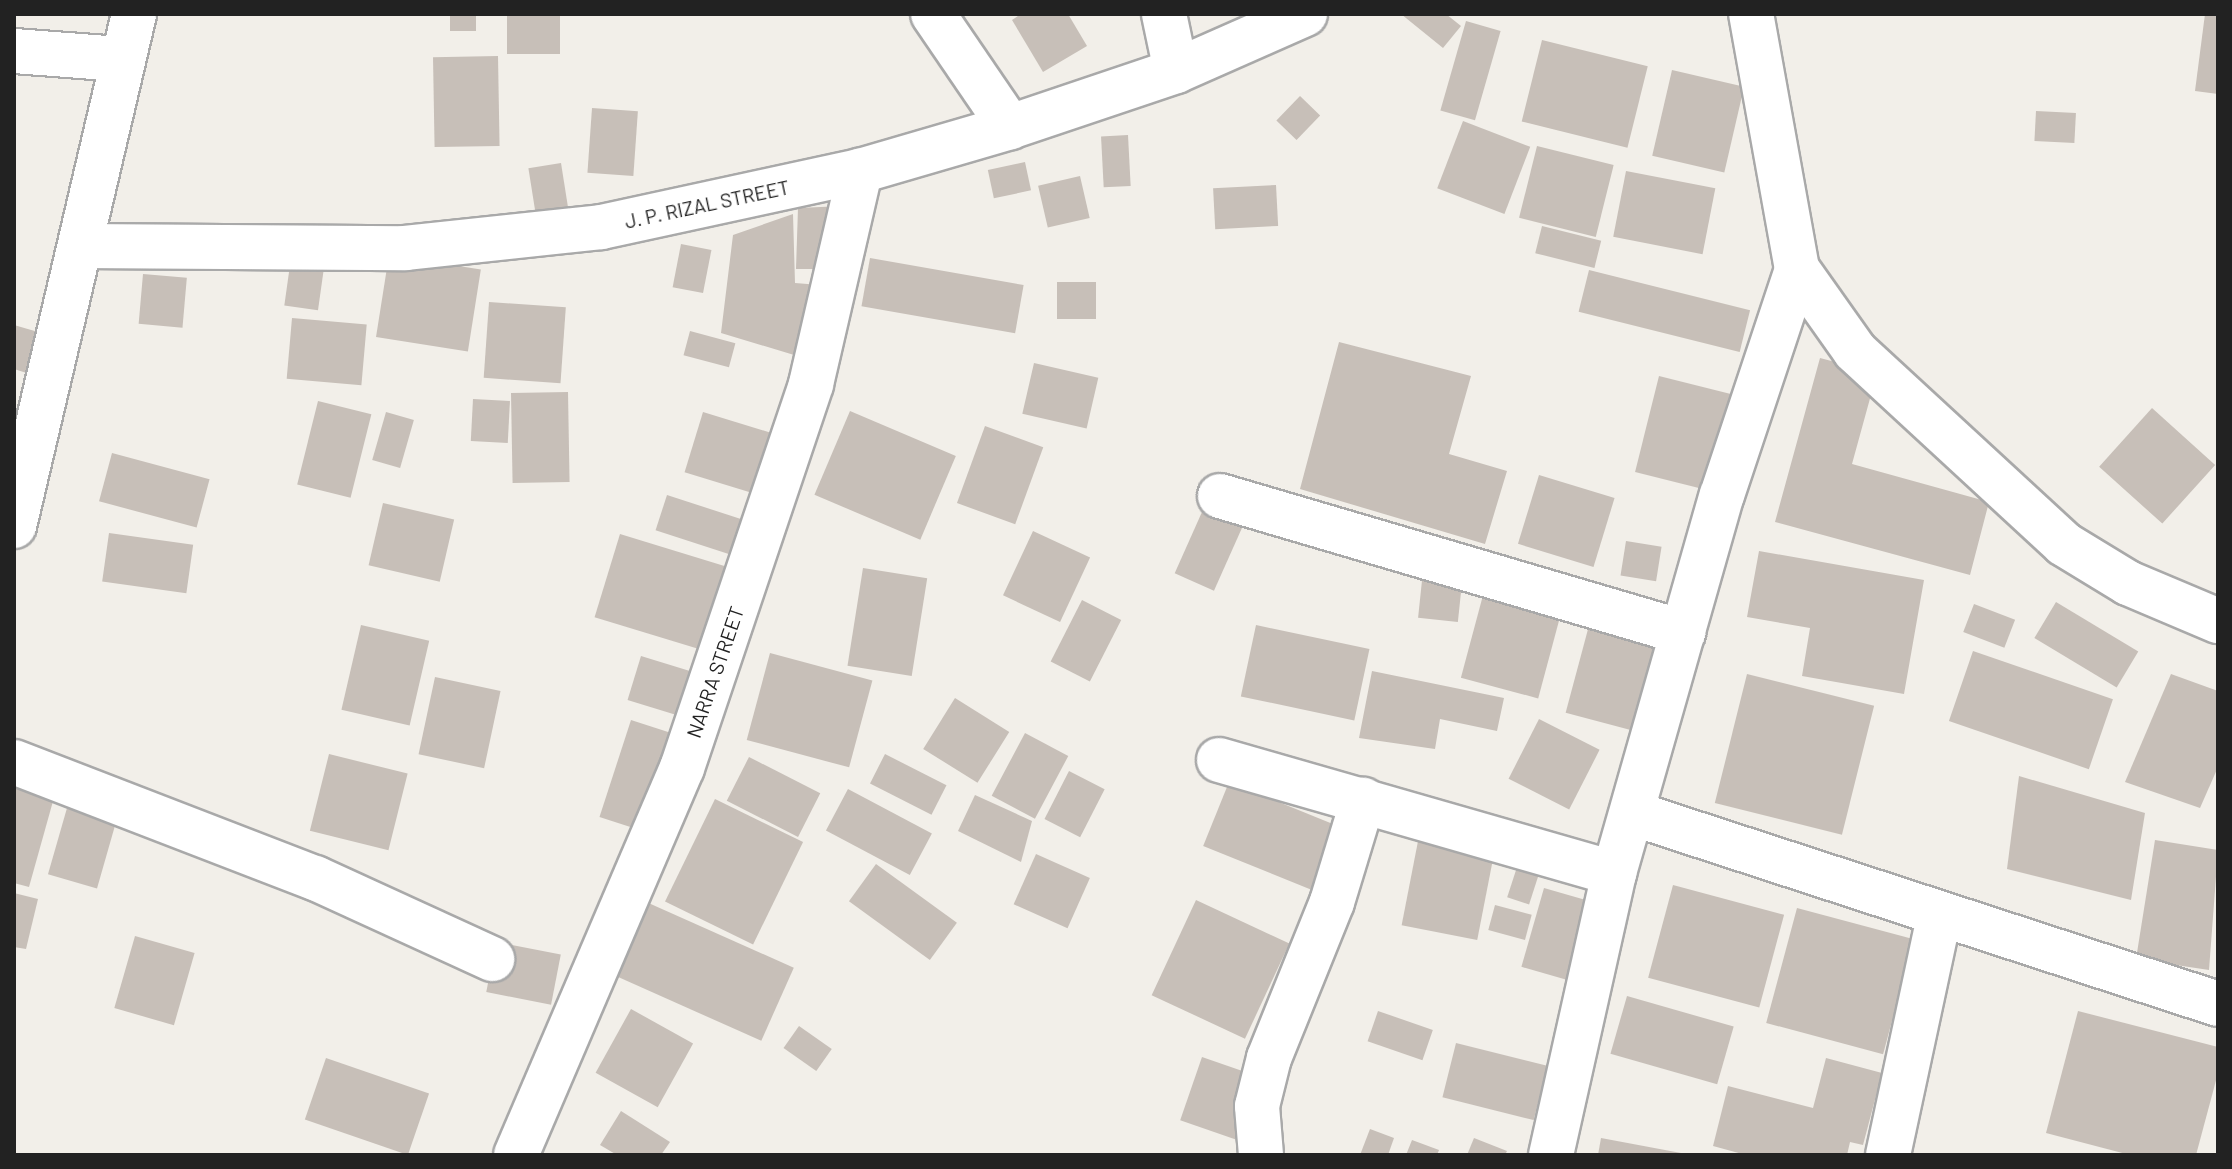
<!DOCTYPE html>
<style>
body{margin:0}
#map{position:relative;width:2232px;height:1169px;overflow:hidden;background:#f2efe9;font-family:Barlow,sans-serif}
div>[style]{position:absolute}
.building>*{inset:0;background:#c7bfb8;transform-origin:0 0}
.roads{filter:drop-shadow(2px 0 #a9a9a9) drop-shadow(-2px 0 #a9a9a9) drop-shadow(0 2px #a9a9a9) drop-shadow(0 -2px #a9a9a9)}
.minor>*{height:44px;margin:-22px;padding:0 22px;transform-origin:22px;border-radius:22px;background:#fff}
span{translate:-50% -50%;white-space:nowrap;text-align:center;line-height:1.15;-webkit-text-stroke:6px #fff;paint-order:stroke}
.street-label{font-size:20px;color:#222}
.frame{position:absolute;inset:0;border:16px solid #222;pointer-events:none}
</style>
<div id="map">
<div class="building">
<div style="left:450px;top:14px;width:26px;height:17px"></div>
<div style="left:507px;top:14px;width:53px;height:40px"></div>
<div style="clip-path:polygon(1021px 14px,1068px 14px,1087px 46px,1043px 72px,1012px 20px)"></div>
<div style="clip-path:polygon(1401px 14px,1446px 14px,1461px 26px,1443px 48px)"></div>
<div style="clip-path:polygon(2205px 14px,2218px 14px,2218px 94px,2195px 91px)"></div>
<div style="left:1466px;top:21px;width:36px;height:93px;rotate:16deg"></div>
<div style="left:1542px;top:40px;width:109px;height:84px;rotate:14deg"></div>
<div style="left:498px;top:56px;width:90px;height:65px;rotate:89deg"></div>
<div style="left:1672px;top:70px;width:74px;height:88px;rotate:13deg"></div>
<div style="left:1300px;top:96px;width:28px;height:34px;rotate:44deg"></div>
<div style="left:592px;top:108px;width:46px;height:65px;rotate:4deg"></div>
<div style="left:2036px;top:111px;width:40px;height:30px;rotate:3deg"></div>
<div style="left:1463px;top:121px;width:72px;height:72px;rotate:21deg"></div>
<div style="left:1128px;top:135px;width:51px;height:27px;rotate:87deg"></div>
<div style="left:1537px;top:146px;width:79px;height:74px;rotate:14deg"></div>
<div style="left:1025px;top:162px;width:29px;height:38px;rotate:78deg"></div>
<div style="left:561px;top:163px;width:46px;height:33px;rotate:81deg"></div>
<div style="left:1626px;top:171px;width:91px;height:67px;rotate:11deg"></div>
<div style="left:1080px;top:176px;width:43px;height:43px;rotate:77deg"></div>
<div style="left:1276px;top:185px;width:41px;height:63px;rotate:87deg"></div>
<div style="clip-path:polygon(843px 206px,835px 269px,796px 269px,798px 208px)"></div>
<div style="clip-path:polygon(793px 214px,795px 283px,820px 285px,804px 358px,721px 333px,733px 235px)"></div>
<div style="left:1542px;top:226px;width:61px;height:28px;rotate:14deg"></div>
<div style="left:681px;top:244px;width:31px;height:44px;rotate:11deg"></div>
<div style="left:389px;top:255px;width:93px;height:83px;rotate:9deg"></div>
<div style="left:291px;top:258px;width:34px;height:48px;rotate:8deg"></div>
<div style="left:870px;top:258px;width:156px;height:49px;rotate:10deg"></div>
<div style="left:1589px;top:270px;width:166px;height:43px;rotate:14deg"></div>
<div style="left:143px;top:274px;width:44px;height:50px;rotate:5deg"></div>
<div style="left:1096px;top:282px;width:37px;height:39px;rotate:90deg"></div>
<div style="left:489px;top:302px;width:77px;height:76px;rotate:4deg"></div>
<div style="left:292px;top:318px;width:75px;height:61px;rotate:5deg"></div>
<div style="clip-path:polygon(14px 325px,45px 334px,33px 375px,14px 369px)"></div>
<div style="left:690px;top:331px;width:47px;height:25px;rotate:15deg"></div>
<div style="clip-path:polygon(1339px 342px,1471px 376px,1449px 454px,1507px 471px,1485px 544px,1300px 489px)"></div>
<div style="clip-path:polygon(1820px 358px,1877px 373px,1852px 464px,1989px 502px,1970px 575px,1775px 522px)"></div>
<div style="left:1034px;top:363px;width:66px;height:52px;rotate:13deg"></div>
<div style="left:1659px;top:376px;width:75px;height:99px;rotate:14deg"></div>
<div style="left:568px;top:392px;width:90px;height:57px;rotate:89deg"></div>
<div style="left:473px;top:399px;width:37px;height:42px;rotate:3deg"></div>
<div style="left:318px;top:401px;width:55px;height:86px;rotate:14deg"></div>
<div style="left:2152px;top:408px;width:85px;height:79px;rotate:42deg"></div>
<div style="left:850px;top:411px;width:115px;height:91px;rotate:23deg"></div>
<div style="left:386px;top:412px;width:29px;height:50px;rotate:16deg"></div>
<div style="left:703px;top:412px;width:70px;height:63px;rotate:17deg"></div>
<div style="left:985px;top:426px;width:62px;height:82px;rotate:20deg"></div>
<div style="left:112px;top:453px;width:101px;height:50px;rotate:15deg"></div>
<div style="left:1539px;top:475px;width:79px;height:72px;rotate:17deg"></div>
<div style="left:667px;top:495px;width:89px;height:37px;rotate:18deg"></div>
<div style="left:383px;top:503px;width:73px;height:64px;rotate:13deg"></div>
<div style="left:1206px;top:503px;width:43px;height:77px;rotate:24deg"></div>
<div style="left:1033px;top:531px;width:63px;height:71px;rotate:25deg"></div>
<div style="left:109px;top:533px;width:85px;height:49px;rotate:8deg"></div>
<div style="left:620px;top:534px;width:116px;height:87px;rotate:17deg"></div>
<div style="left:1626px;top:541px;width:36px;height:35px;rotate:9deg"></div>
<div style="clip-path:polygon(1759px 551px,1924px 580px,1904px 694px,1802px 676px,1810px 628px,1747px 617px)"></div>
<div style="left:863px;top:568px;width:65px;height:99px;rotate:9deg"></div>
<div style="left:1423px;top:571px;width:40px;height:47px;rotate:6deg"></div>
<div style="left:1486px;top:584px;width:80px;height:97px;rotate:15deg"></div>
<div style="left:1082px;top:600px;width:44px;height:69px;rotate:27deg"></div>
<div style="left:2056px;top:602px;width:96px;height:42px;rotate:31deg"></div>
<div style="left:1974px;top:604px;width:44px;height:30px;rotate:21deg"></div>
<div style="left:1591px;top:618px;width:80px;height:98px;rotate:15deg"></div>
<div style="left:361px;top:625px;width:70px;height:87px;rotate:13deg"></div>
<div style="left:1256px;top:625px;width:116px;height:73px;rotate:12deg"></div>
<div style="left:1973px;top:651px;width:148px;height:74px;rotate:19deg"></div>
<div style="left:770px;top:653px;width:106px;height:90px;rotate:15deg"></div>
<div style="left:641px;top:656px;width:63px;height:46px;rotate:17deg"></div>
<div style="clip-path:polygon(1372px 671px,1504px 698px,1497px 731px,1440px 719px,1435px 749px,1359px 738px)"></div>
<div style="left:1747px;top:674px;width:131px;height:133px;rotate:14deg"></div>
<div style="clip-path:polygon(2171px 674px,2218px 691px,2218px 767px,2200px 808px,2125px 782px)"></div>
<div style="left:435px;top:677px;width:67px;height:79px;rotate:12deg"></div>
<div style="left:955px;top:698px;width:64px;height:60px;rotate:32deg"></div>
<div style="left:1539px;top:719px;width:68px;height:67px;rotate:27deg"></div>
<div style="left:631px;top:720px;width:52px;height:102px;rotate:18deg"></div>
<div style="left:1025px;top:733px;width:49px;height:71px;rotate:28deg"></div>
<div style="left:329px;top:754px;width:81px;height:79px;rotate:14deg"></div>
<div style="left:885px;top:754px;width:69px;height:33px;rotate:27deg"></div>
<div style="left:749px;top:757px;width:80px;height:49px;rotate:27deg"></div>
<div style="left:1069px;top:771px;width:40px;height:54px;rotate:27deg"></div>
<div style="clip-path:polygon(2019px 776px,2145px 813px,2131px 900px,2007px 869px)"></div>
<div style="left:1229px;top:782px;width:126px;height:69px;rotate:22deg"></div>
<div style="clip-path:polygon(14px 783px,55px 794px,29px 887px,14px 883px)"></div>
<div style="left:848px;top:789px;width:95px;height:47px;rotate:28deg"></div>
<div style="clip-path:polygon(975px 795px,1032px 821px,1021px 862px,958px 831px)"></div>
<div style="left:715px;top:799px;width:98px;height:114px;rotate:26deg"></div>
<div style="left:67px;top:808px;width:51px;height:69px;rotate:16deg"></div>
<div style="left:1419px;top:836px;width:77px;height:91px;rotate:11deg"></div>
<div style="clip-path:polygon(2155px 840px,2218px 850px,2209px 970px,2136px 959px)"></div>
<div style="left:1036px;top:854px;width:59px;height:55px;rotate:24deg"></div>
<div style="left:876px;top:864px;width:100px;height:46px;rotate:36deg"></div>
<div style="left:1518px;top:864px;width:23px;height:35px;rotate:18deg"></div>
<div style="left:1673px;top:885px;width:115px;height:96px;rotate:15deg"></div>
<div style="left:1544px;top:888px;width:56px;height:82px;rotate:16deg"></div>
<div style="clip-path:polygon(14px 893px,38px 899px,26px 949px,14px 947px)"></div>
<div style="left:1196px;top:900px;width:103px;height:105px;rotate:25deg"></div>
<div style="left:644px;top:901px;width:164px;height:80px;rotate:24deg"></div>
<div style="left:1495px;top:905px;width:38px;height:26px;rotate:15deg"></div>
<div style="left:1797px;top:908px;width:121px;height:119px;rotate:15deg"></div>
<div style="left:135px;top:936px;width:62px;height:75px;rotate:16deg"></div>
<div style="left:496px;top:942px;width:66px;height:51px;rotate:11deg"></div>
<div style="left:1627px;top:996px;width:111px;height:60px;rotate:16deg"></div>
<div style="left:631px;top:1009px;width:71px;height:73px;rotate:29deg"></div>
<div style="left:1378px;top:1011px;width:58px;height:32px;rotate:19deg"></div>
<div style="clip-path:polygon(2078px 1011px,2218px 1047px,2218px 1073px,2196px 1155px,2130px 1155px,2046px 1133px)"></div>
<div style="left:799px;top:1026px;width:40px;height:27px;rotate:35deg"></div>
<div style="left:1456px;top:1043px;width:94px;height:56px;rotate:14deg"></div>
<div style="left:1202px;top:1057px;width:58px;height:67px;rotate:19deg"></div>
<div style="left:326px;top:1058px;width:109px;height:65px;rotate:19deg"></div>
<div style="clip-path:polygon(1826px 1058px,1882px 1073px,1863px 1145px,1850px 1142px,1847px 1155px,1746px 1155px,1713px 1146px,1728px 1086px,1813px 1108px)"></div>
<div style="clip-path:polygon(621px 1111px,670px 1142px,661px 1155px,617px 1155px,600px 1145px)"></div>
<div style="clip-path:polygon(1370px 1129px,1394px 1138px,1388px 1155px,1360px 1155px)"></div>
<div style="clip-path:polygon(1474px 1138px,1507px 1151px,1505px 1155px,1467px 1155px)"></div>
<div style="clip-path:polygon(1601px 1138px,1681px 1153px,1681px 1155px,1598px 1155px)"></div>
<div style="clip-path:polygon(1412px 1140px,1439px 1150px,1437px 1155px,1406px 1155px)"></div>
</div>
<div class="roads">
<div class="minor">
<div style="left:933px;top:14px;width:137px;rotate:55.7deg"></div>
<div style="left:1164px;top:14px;width:58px;rotate:78.1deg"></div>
<div style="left:14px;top:51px;width:107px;rotate:4.3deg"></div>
<div style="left:81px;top:246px;width:324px;rotate:0.4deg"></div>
<div style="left:405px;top:248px;width:197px;rotate:-6.1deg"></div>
<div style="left:601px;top:227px;width:265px;rotate:-12.2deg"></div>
<div style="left:860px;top:171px;width:156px;rotate:-16.3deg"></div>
<div style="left:1010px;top:127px;width:175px;rotate:-18.6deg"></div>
<div style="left:1176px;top:71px;width:141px;rotate:-23.8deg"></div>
<div style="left:1797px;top:269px;width:100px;rotate:54.7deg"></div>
<div style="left:1855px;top:351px;width:284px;rotate:42.7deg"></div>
<div style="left:2064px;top:544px;width:75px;rotate:31.4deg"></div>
<div style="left:2128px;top:583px;width:98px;rotate:22.9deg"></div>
<div style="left:1220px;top:496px;width:483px;rotate:16.4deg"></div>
<div style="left:14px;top:526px;width:526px;rotate:-76.81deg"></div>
<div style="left:1219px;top:760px;width:411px;rotate:16deg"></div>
<div style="left:14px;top:762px;width:323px;rotate:21.1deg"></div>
<div style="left:315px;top:878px;width:195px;rotate:24.6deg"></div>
<div style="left:1632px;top:813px;width:616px;rotate:18.05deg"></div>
<div style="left:516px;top:1155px;width:421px;rotate:-66.8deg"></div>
<div style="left:682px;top:768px;width:405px;rotate:-71.4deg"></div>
<div style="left:811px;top:384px;width:219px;rotate:-77deg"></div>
<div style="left:1261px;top:1155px;width:49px;rotate:-94.7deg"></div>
<div style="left:1257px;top:1106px;width:49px;rotate:-76deg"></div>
<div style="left:1269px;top:1058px;width:168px;rotate:-68deg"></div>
<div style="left:1332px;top:902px;width:107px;rotate:-73.1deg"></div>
<div style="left:1551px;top:1155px;width:289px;rotate:-77.4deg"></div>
<div style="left:1614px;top:873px;width:393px;rotate:-74.1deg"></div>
<div style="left:1722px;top:495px;width:238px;rotate:-71.6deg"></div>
<div style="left:1797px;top:269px;width:259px;rotate:-100.2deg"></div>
<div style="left:1888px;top:1155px;width:242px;rotate:-77.9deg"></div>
</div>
</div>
<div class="street-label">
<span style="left:707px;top:204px;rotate:-12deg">J. P. RIZAL STREET</span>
<span style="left:715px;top:672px;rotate:-71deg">NARRA STREET</span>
</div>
<div class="frame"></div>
</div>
